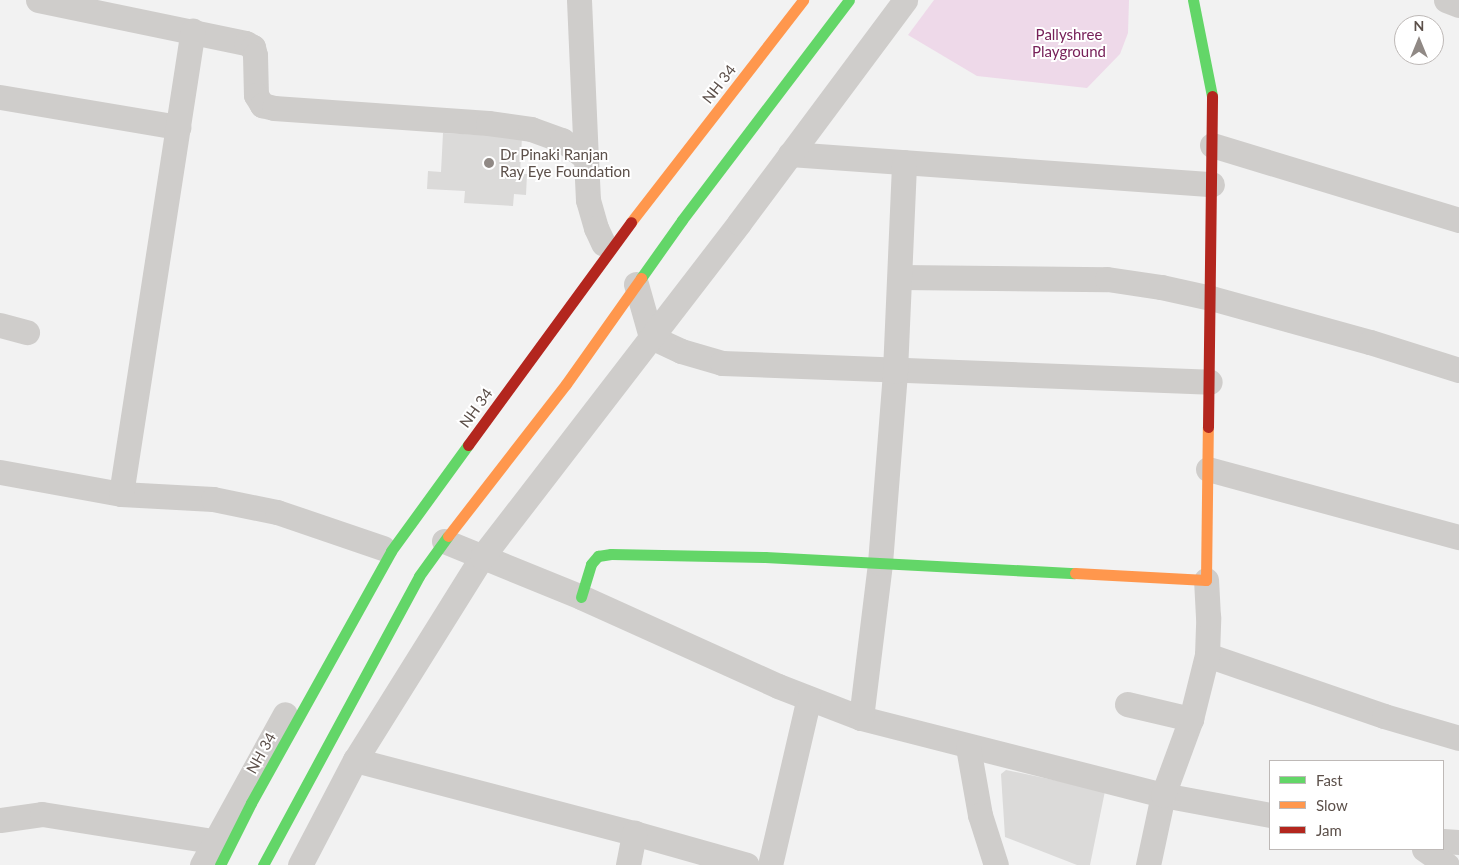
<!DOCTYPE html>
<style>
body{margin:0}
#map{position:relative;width:1459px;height:865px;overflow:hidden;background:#f2f2f2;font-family:Lato,sans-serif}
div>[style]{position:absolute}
.green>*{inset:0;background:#eed9e9}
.building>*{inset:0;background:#dbdad9}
.street>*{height:25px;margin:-12.5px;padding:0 12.5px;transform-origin:12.5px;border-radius:12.5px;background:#cfcdcb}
.fast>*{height:11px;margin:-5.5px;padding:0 5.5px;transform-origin:5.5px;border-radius:5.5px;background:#63d668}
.slow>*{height:11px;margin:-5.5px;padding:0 5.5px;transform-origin:5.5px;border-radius:5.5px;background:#ff974d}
.jam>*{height:11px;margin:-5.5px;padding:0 5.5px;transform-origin:5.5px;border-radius:5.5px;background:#b3261e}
.dots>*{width:14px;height:14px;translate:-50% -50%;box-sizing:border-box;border:2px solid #fff;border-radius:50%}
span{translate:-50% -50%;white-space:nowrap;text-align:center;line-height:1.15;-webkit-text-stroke:4px #fff;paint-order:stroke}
.park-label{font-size:15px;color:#772159}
.street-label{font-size:15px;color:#5c504a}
.poi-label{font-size:15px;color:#5c504a}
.left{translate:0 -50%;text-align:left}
.legend{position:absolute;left:1269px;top:760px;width:175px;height:90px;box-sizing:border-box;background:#fff;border:1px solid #beb9b7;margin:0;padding:6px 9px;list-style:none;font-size:15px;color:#5c504a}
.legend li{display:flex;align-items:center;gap:10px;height:25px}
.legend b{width:25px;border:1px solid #beb9b7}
.north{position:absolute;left:1394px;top:15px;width:50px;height:50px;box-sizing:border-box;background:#fff;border:1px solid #beb9b7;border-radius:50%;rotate:0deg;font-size:14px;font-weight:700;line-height:20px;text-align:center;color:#5c504a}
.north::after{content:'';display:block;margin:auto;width:18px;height:22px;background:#908985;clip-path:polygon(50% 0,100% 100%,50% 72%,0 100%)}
</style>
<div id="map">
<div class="green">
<div style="clip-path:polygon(934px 0,1129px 0,1128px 33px,1120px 54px,1087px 88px,977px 76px,908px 35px)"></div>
</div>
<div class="building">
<div style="clip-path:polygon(443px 133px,522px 137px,520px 174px,527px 174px,526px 195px,514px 194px,513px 206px,464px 203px,465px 191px,427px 189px,428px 171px,441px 172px)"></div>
<div style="clip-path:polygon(1006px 770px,1105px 791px,1090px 865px,1077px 865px,1005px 837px,1001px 774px)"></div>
</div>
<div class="street">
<div style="left:38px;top:0;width:212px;rotate:11.7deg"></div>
<div style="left:246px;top:43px;width:8px;rotate:30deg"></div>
<div style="left:253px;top:47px;width:8px;rotate:76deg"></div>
<div style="left:255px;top:55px;width:40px;rotate:88.6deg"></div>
<div style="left:256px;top:95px;width:12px;rotate:59deg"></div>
<div style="left:262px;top:105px;width:12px;rotate:14deg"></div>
<div style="left:274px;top:108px;width:215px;rotate:4deg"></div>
<div style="left:488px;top:123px;width:43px;rotate:7.9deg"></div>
<div style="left:531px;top:129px;width:33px;rotate:20deg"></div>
<div style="left:562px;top:140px;width:30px;rotate:37deg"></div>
<div style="left:586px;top:158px;width:42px;rotate:87.3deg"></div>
<div style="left:588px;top:200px;width:29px;rotate:74deg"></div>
<div style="left:596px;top:228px;width:17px;rotate:65deg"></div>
<div style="left:579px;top:0;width:158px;rotate:87.5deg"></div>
<div style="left:1446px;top:0;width:14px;rotate:21deg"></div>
<div style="left:0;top:97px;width:181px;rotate:9.6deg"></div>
<div style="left:1212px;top:145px;width:258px;rotate:16.9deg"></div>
<div style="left:790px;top:154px;width:423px;rotate:4.1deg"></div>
<div style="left:900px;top:277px;width:207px;rotate:0.6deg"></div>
<div style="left:1107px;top:279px;width:55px;rotate:8.4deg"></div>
<div style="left:1161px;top:287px;width:51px;rotate:12.4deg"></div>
<div style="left:1211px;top:298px;width:165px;rotate:15.5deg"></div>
<div style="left:1370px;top:342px;width:93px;rotate:17.5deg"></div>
<div style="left:636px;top:284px;width:55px;rotate:74.2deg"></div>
<div style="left:651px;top:337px;width:33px;rotate:25deg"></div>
<div style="left:681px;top:351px;width:43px;rotate:16.3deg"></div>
<div style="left:722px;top:363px;width:488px;rotate:2.2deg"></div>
<div style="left:0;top:325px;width:28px;rotate:15deg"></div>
<div style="left:1208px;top:469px;width:260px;rotate:15.2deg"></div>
<div style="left:0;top:472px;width:123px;rotate:10.3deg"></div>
<div style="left:121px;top:494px;width:92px;rotate:3.1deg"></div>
<div style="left:213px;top:499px;width:65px;rotate:11.5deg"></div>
<div style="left:277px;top:512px;width:112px;rotate:18.8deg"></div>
<div style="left:121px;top:494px;width:469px;rotate:-81.2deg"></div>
<div style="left:444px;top:541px;width:148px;rotate:22.2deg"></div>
<div style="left:581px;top:597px;width:216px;rotate:24.3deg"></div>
<div style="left:778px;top:686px;width:89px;rotate:21.1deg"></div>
<div style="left:861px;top:718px;width:312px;rotate:14.3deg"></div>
<div style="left:1163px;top:795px;width:109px;rotate:10.6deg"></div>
<div style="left:1207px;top:655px;width:187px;rotate:19deg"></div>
<div style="left:1384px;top:716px;width:78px;rotate:16.3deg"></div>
<div style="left:1127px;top:704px;width:66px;rotate:13.2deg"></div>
<div style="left:861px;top:718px;width:156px;rotate:-83deg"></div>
<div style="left:880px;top:563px;width:193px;rotate:-85.5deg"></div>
<div style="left:895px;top:371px;width:209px;rotate:-87.5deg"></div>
<div style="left:968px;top:747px;width:69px;rotate:80deg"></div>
<div style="left:980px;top:815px;width:52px;rotate:72.3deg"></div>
<div style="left:355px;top:760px;width:288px;rotate:14.7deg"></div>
<div style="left:634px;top:833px;width:117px;rotate:15.8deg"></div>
<div style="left:0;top:820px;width:42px;rotate:-8.1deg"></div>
<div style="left:42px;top:814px;width:173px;rotate:9deg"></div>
<div style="left:1443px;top:841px;width:16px;rotate:4deg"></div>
<div style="left:1424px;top:849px;width:28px;rotate:35deg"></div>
<div style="left:202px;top:865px;width:172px;rotate:-61.2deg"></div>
<div style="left:300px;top:865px;width:119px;rotate:-62.4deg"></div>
<div style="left:355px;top:760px;width:239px;rotate:-58deg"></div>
<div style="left:482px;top:557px;width:421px;rotate:-52.4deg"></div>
<div style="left:739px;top:223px;width:278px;rotate:-53.3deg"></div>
<div style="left:628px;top:865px;width:33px;rotate:-79deg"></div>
<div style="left:770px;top:865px;width:171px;rotate:-76.9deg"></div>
<div style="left:1148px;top:865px;width:72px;rotate:-77.9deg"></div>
<div style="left:1163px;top:795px;width:81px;rotate:-69.8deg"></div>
<div style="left:1191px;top:719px;width:66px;rotate:-76deg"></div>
<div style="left:1207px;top:655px;width:38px;rotate:-88deg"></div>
<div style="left:1208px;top:617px;width:37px;rotate:-93deg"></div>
</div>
<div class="fast">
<div style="left:1193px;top:0;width:98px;rotate:78.8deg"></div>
<div style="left:641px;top:278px;width:71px;rotate:-54.7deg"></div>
<div style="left:682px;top:220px;width:276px;rotate:-52.8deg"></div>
<div style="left:581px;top:597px;width:34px;rotate:-73deg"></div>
<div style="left:591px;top:564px;width:11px;rotate:-49deg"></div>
<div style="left:598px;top:556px;width:13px;rotate:-9deg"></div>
<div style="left:611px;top:554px;width:154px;rotate:1.1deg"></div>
<div style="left:765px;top:557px;width:310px;rotate:3deg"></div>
<div style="left:220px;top:865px;width:69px;rotate:-63.4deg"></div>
<div style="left:251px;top:803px;width:288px;rotate:-60.9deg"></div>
<div style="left:391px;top:551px;width:131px;rotate:-54deg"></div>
<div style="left:263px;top:865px;width:328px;rotate:-61.6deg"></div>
<div style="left:419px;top:576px;width:49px;rotate:-54.1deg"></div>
</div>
<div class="slow">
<div style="left:631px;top:222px;width:281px;rotate:-52.2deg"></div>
<div style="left:448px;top:536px;width:192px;rotate:-52.2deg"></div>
<div style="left:566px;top:384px;width:130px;rotate:-54.7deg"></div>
<div style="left:1075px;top:573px;width:131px;rotate:3.1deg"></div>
<div style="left:1206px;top:580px;width:153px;rotate:-89.3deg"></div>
</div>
<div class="jam">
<div style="left:1208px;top:427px;width:331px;rotate:-89.3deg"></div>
<div style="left:468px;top:445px;width:276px;rotate:-53.8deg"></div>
</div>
<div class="dots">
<div style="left:489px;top:163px;background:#908985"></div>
</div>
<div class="park-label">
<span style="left:1069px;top:43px">Pallyshree<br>Playground</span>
</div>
<div class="street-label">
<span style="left:719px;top:84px;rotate:-52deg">NH 34</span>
<span style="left:476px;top:408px;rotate:-54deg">NH 34</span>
<span style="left:261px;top:753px;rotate:-61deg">NH 34</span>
</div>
<div class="poi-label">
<span class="left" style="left:500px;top:163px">Dr Pinaki Ranjan<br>Ray Eye Foundation</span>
</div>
<ul class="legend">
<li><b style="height:6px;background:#63d668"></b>Fast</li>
<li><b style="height:6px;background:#ff974d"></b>Slow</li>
<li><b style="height:6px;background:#b3261e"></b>Jam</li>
</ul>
<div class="north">N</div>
</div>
